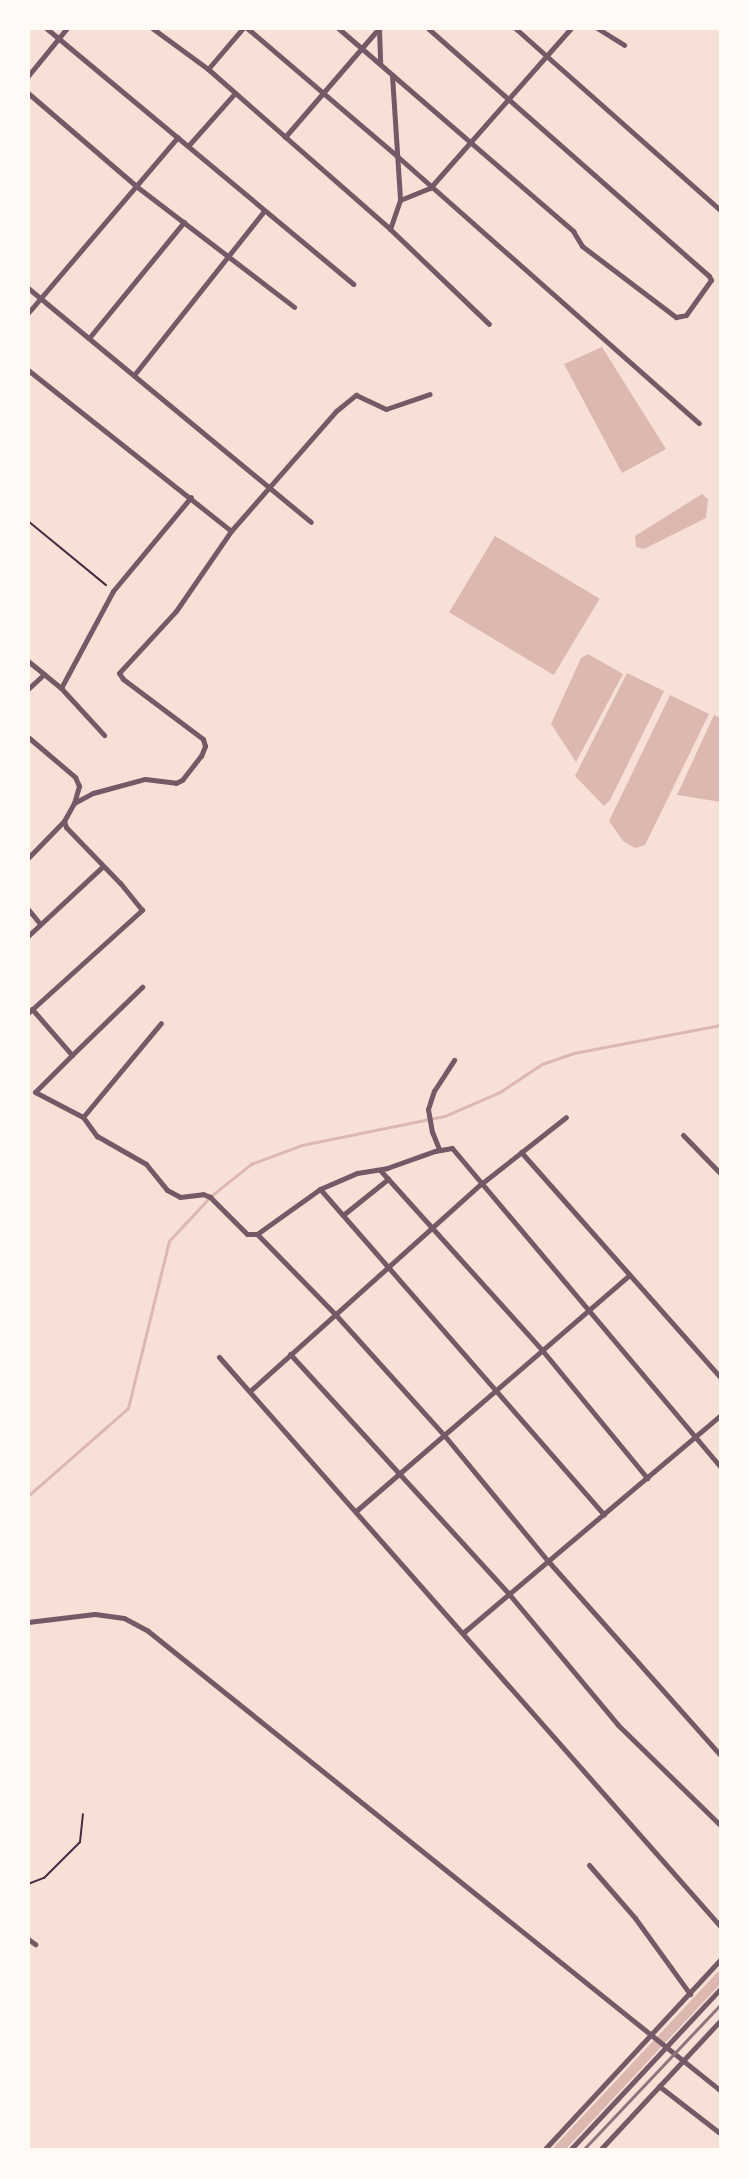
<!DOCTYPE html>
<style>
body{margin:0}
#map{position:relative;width:749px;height:2178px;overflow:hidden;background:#f7e1d7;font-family:Inter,sans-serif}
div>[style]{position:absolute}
.water>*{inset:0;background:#dcb8b0;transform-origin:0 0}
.stream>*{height:2.5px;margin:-1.25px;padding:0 1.25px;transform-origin:1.25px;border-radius:1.25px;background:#dcb8b0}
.canal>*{height:10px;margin:-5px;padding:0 5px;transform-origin:5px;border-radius:5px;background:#dcb8b0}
.path>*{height:2px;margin:-1px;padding:0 1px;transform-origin:1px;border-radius:1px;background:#4a2c40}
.minor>*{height:5px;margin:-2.5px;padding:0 2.5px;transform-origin:2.5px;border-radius:2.5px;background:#755966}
.rail>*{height:2.5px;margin:-1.25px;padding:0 1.25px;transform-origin:1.25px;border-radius:1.25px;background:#8f747c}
span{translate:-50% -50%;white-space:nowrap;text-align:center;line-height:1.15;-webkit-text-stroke:5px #fffaf5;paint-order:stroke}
.frame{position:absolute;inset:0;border:30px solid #fffaf5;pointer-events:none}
</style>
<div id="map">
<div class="water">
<div style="clip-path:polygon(602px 347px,666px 449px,622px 473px,564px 364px)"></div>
<div style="clip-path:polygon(702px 494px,708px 499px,706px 518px,644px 549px,636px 547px,635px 536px)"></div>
<div style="left:495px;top:536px;width:122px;height:89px;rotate:31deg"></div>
<div style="clip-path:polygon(588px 654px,623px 674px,576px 762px,551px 724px,581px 658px)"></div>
<div style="clip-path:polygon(627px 673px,664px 691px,610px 800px,604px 806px,575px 776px)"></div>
<div style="clip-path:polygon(670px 695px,709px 714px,645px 845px,635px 848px,623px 841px,609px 821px)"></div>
<div style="clip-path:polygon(714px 715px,721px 718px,721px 802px,677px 795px)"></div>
</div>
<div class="stream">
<div style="left:28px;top:1496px;width:133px;rotate:-41.3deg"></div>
<div style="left:128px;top:1408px;width:172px;rotate:-76.2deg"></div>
<div style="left:169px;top:1241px;width:60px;rotate:-47deg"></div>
<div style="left:210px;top:1197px;width:53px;rotate:-38.8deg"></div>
<div style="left:251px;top:1164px;width:54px;rotate:-20.4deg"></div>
<div style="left:302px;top:1145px;width:146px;rotate:-11.5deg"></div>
<div style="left:445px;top:1116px;width:60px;rotate:-23.6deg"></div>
<div style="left:500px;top:1092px;width:50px;rotate:-33.7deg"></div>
<div style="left:542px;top:1064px;width:34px;rotate:-19deg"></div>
<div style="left:574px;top:1053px;width:150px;rotate:-10.8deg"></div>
</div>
<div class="canal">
<div style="left:558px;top:2150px;width:238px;rotate:-46.9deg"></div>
</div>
<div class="path">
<div style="left:28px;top:521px;width:101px;rotate:39.4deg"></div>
<div style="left:28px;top:1884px;width:17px;rotate:-21deg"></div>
<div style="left:44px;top:1878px;width:51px;rotate:-45deg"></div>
<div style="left:80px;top:1842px;width:28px;rotate:-84deg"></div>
</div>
<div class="minor">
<div style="left:46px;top:28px;width:400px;rotate:39.8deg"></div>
<div style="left:152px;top:28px;width:69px;rotate:36.2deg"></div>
<div style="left:208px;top:69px;width:242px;rotate:41.3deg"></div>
<div style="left:390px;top:229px;width:137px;rotate:43.8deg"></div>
<div style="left:247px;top:28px;width:197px;rotate:40.5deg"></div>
<div style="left:397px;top:156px;width:403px;rotate:41.5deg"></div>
<div style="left:338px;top:28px;width:311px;rotate:40.8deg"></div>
<div style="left:573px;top:231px;width:17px;rotate:59deg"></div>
<div style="left:582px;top:246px;width:118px;rotate:37.1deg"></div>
<div style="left:676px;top:317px;width:10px;rotate:-11deg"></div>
<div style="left:686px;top:315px;width:43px;rotate:-54.5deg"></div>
<div style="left:711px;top:280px;width:4px;rotate:-117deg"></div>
<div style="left:709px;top:276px;width:375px;rotate:-138.6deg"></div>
<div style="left:515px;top:28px;width:276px;rotate:41.6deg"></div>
<div style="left:597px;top:28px;width:32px;rotate:32deg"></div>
<div style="left:379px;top:29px;width:35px;rotate:88deg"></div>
<div style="left:208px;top:69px;width:54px;rotate:-49.5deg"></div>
<div style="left:392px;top:75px;width:125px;rotate:86.3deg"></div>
<div style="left:28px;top:76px;width:62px;rotate:-50.9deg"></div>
<div style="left:28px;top:93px;width:143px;rotate:40.7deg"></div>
<div style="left:136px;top:186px;width:199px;rotate:37.4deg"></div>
<div style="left:285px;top:137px;width:144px;rotate:-49.2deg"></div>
<div style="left:188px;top:146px;width:71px;rotate:-48.4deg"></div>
<div style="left:390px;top:229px;width:31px;rotate:-71deg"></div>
<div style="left:400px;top:200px;width:32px;rotate:-22deg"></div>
<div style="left:430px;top:188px;width:213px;rotate:-48.6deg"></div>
<div style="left:28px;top:288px;width:367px;rotate:39.6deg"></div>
<div style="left:28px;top:313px;width:231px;rotate:-49.6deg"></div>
<div style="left:89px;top:338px;width:150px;rotate:-50.7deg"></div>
<div style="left:28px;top:370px;width:259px;rotate:38.4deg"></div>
<div style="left:134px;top:375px;width:209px;rotate:-51.6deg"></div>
<div style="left:28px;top:661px;width:43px;rotate:39.3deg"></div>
<div style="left:61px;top:688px;width:64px;rotate:47.5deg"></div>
<div style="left:61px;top:688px;width:110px;rotate:-61.8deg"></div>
<div style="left:113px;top:591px;width:122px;rotate:-50.3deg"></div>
<div style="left:28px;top:689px;width:22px;rotate:-43deg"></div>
<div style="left:28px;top:737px;width:62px;rotate:40.4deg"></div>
<div style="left:75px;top:777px;width:10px;rotate:66deg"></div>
<div style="left:79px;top:786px;width:18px;rotate:106deg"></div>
<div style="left:28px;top:858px;width:52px;rotate:-45.8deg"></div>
<div style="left:64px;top:821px;width:21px;rotate:-61deg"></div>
<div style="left:74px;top:803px;width:21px;rotate:-28deg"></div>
<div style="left:93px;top:793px;width:54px;rotate:-15.1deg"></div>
<div style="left:145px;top:779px;width:31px;rotate:7deg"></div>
<div style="left:176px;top:783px;width:7px;rotate:-27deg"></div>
<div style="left:182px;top:780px;width:31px;rotate:-52deg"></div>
<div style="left:201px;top:756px;width:11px;rotate:-68deg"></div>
<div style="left:205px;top:746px;width:7px;rotate:-106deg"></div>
<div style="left:203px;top:739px;width:100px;rotate:-143.1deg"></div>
<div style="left:123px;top:679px;width:7px;rotate:-124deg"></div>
<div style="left:119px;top:673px;width:84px;rotate:-47.4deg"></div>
<div style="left:176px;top:611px;width:97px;rotate:-55.5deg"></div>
<div style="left:231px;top:531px;width:159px;rotate:-48.8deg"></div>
<div style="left:336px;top:411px;width:26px;rotate:-39deg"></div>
<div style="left:356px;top:395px;width:33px;rotate:25deg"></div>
<div style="left:386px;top:409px;width:46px;rotate:-18.8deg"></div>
<div style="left:28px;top:909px;width:19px;rotate:51deg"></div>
<div style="left:28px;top:936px;width:101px;rotate:-43deg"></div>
<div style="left:32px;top:1009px;width:61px;rotate:49deg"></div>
<div style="left:72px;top:1055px;width:52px;rotate:135deg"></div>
<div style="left:35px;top:1092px;width:54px;rotate:27.5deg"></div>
<div style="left:83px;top:1117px;width:24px;rotate:54deg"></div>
<div style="left:97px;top:1136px;width:56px;rotate:29.7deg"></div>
<div style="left:146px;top:1164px;width:33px;rotate:51deg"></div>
<div style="left:167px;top:1190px;width:15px;rotate:28deg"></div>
<div style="left:180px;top:1197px;width:23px;rotate:-7deg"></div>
<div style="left:203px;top:1194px;width:8px;rotate:23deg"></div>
<div style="left:210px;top:1197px;width:52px;rotate:45deg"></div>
<div style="left:247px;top:1234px;width:10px"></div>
<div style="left:257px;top:1234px;width:77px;rotate:-35.5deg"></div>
<div style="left:320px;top:1189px;width:40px;rotate:-23.4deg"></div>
<div style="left:357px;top:1173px;width:30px;rotate:-9deg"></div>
<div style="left:387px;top:1168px;width:51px;rotate:-19.5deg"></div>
<div style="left:435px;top:1151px;width:17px;rotate:-10deg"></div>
<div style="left:452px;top:1148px;width:418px;rotate:49.9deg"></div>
<div style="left:28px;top:1013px;width:154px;rotate:-42.1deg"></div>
<div style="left:142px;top:910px;width:35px;rotate:-129deg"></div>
<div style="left:120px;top:883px;width:78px;rotate:-134deg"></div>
<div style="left:66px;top:827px;width:6px;rotate:-108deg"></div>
<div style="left:72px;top:1055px;width:98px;rotate:-44.2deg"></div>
<div style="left:83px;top:1117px;width:122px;rotate:-50.3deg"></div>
<div style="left:683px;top:1135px;width:54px;rotate:45.7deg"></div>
<div style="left:439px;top:1149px;width:18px;rotate:-112deg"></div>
<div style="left:432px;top:1132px;width:23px;rotate:-100deg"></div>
<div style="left:428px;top:1109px;width:19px;rotate:-72deg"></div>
<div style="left:434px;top:1091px;width:37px;rotate:-57deg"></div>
<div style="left:521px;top:1152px;width:302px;rotate:48.5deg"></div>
<div style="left:380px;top:1170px;width:242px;rotate:48deg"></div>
<div style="left:542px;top:1350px;width:166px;rotate:50.6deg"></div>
<div style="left:320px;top:1189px;width:432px;rotate:48.9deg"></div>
<div style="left:343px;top:1215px;width:58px;rotate:-38.7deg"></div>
<div style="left:257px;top:1234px;width:112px;rotate:45.7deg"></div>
<div style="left:335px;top:1314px;width:163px;rotate:48deg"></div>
<div style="left:444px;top:1435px;width:163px;rotate:50.5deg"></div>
<div style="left:548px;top:1561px;width:261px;rotate:48.4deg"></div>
<div style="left:290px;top:1354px;width:325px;rotate:47.6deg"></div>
<div style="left:509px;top:1594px;width:170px;rotate:50.2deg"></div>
<div style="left:618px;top:1725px;width:144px;rotate:44.4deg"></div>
<div style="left:219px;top:1357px;width:760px;rotate:48.63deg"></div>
<div style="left:250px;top:1391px;width:310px;rotate:-41.9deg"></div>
<div style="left:481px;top:1184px;width:108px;rotate:-38.2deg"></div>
<div style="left:356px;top:1511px;width:361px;rotate:-40.8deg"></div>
<div style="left:28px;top:1622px;width:67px;rotate:-6.8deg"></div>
<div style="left:95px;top:1614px;width:29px;rotate:8deg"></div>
<div style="left:124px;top:1618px;width:27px;rotate:28deg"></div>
<div style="left:148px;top:1631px;width:735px;rotate:38.76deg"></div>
<div style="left:464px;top:1632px;width:336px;rotate:-40.2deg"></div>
<div style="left:589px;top:1865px;width:70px;rotate:49deg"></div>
<div style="left:635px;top:1918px;width:94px;rotate:54.1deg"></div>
<div style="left:28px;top:1939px;width:9px;rotate:36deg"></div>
<div style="left:659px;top:2086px;width:78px;rotate:37.7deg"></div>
<div style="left:544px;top:2150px;width:260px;rotate:-47.2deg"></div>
<div style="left:570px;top:2150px;width:221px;rotate:-47deg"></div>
<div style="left:600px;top:2150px;width:178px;rotate:-47.1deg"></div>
</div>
<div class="rail">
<div style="left:583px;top:2150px;width:201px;rotate:-46.6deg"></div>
</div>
<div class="frame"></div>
</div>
